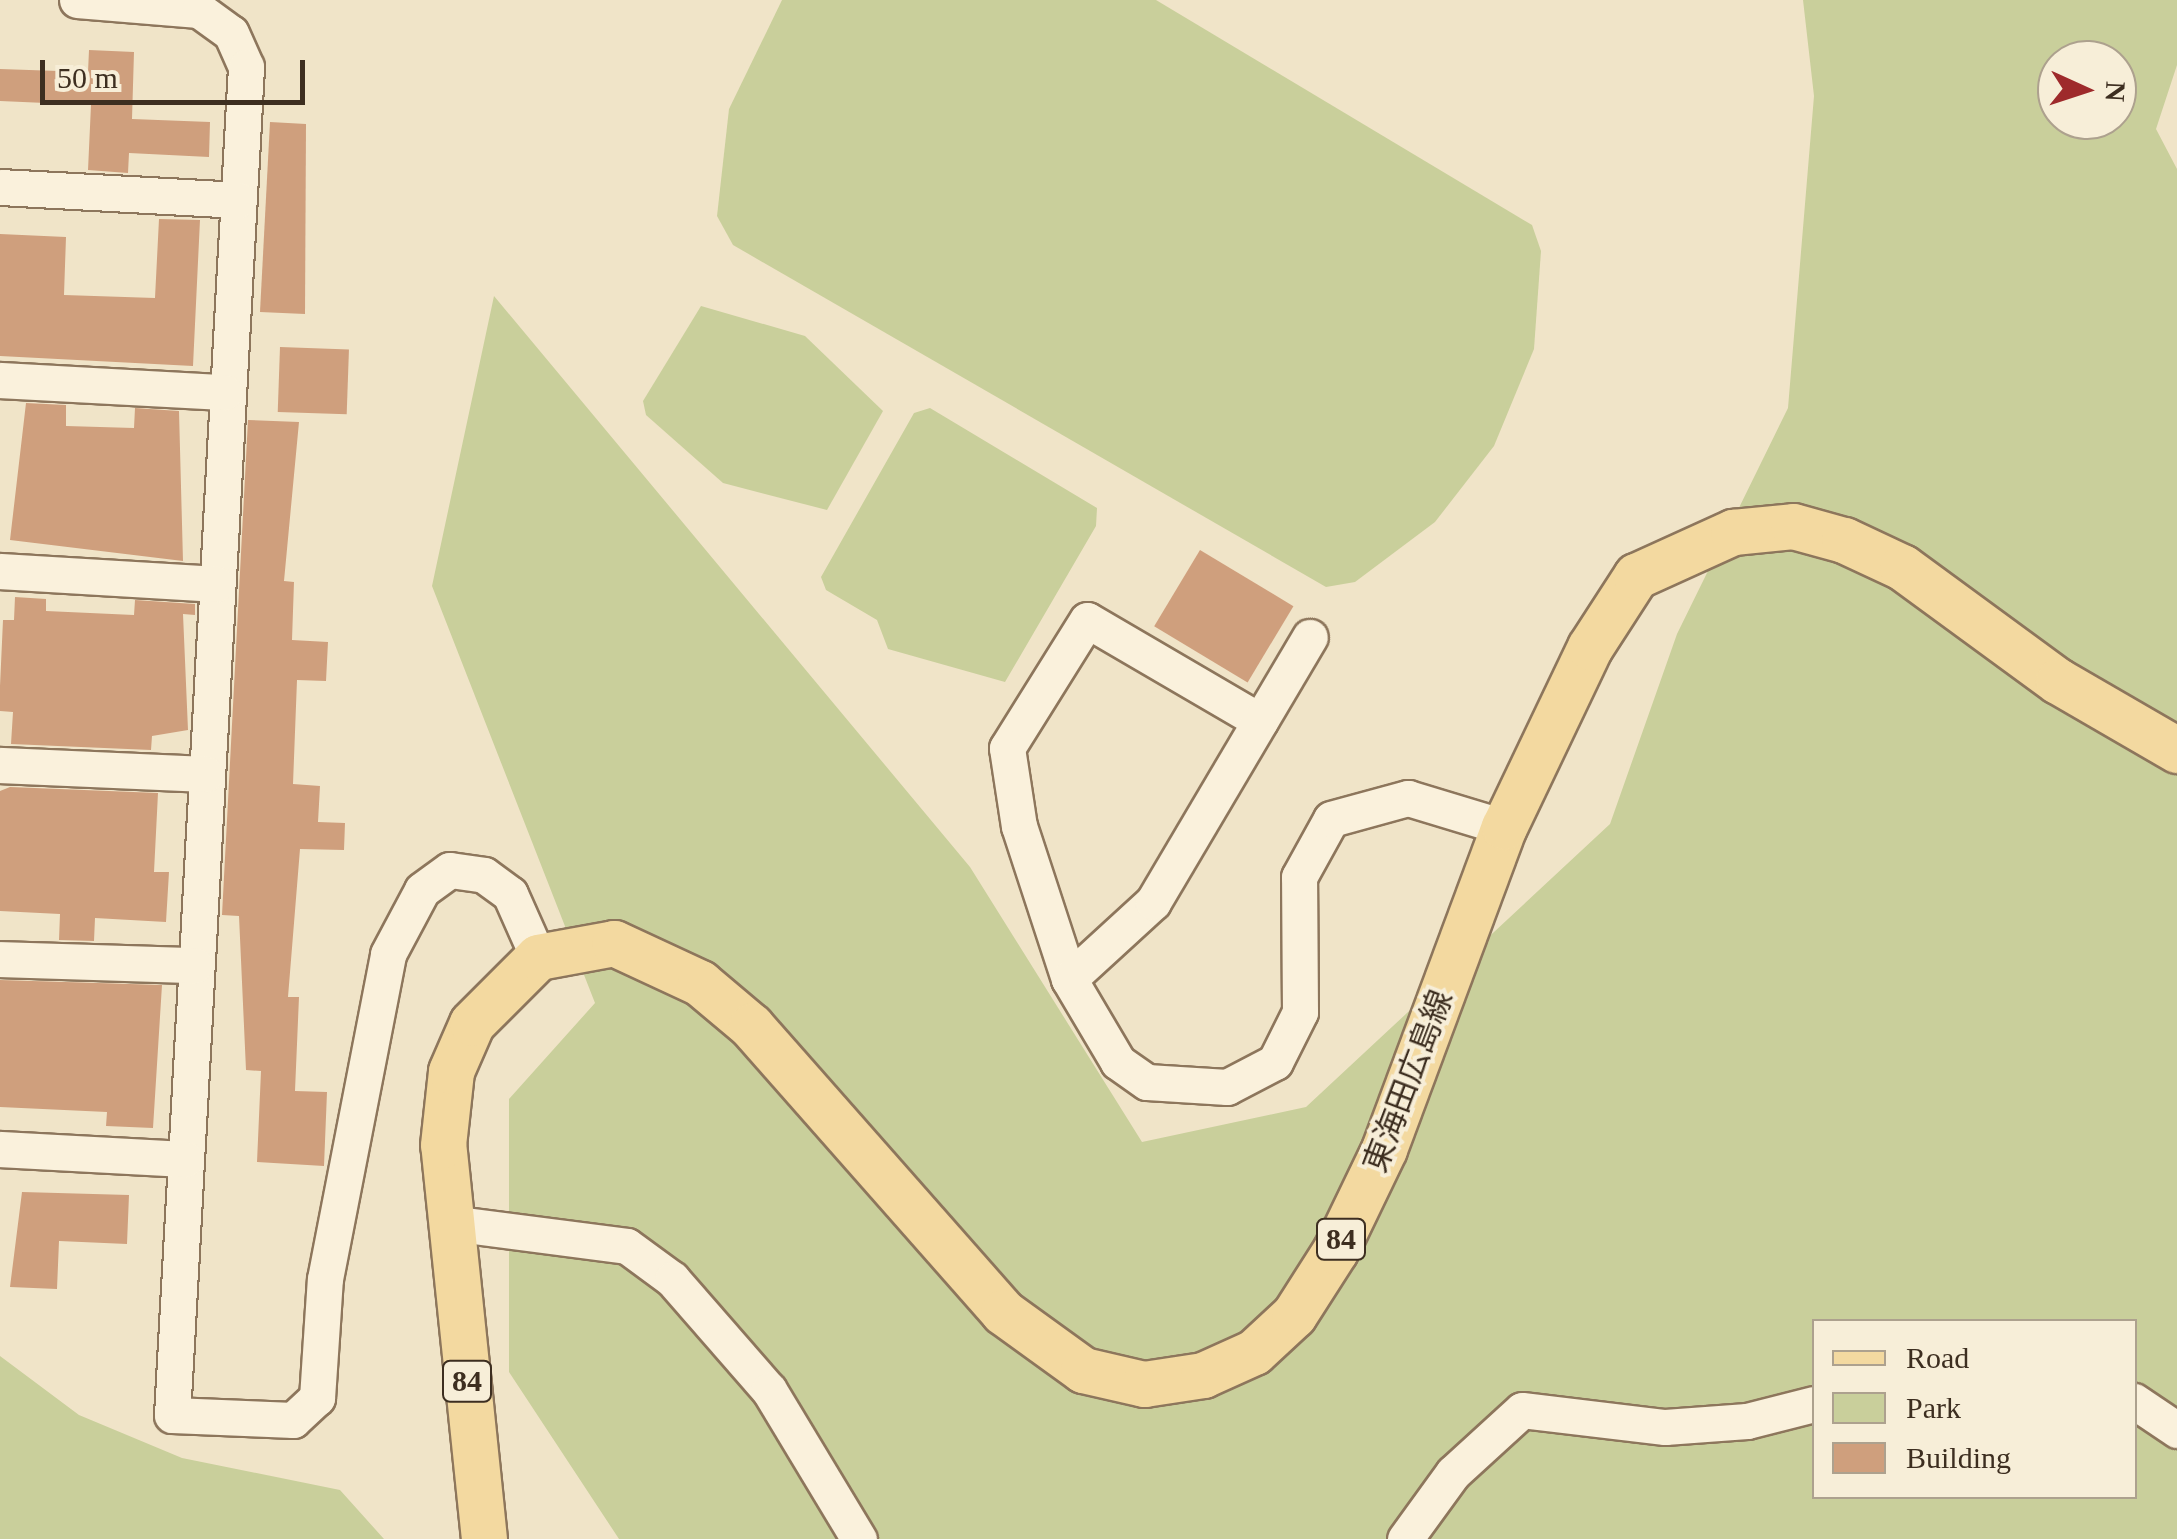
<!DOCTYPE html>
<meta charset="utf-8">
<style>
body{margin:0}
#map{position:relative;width:2177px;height:1539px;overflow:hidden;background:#f0e4c8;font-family:"Times New Roman","Noto Sans JP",serif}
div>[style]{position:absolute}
.green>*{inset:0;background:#c9cf9b}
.building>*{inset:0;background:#cf9f7d;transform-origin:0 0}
.roads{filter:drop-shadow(2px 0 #8d765c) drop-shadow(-2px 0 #8d765c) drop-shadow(0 2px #8d765c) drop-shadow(0 -2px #8d765c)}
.minor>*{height:35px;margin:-17.5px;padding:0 17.5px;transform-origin:17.5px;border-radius:17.5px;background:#faf1dc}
.major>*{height:45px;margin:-22.5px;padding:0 22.5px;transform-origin:22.5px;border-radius:22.5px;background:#f3d9a0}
span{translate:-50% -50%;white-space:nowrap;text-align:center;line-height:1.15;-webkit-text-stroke:8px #f7eed8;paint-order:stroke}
.shield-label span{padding:2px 8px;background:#f7eed8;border:2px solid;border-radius:8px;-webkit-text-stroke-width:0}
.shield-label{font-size:30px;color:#3d2e20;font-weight:700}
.street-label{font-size:32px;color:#3d2e20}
.legend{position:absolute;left:1812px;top:1319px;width:325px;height:180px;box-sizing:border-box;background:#f7eed8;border:2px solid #ada18e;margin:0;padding:12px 18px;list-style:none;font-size:30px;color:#3d2e20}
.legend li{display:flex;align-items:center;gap:20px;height:50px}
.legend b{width:50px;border:2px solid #ada18e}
.north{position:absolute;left:2037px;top:40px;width:100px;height:100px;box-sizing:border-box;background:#f7eed8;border:2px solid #ada18e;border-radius:50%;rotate:93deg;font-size:28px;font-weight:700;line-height:40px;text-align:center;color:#3d2e20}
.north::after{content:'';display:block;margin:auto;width:35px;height:45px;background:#9e2a2b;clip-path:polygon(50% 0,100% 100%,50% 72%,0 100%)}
.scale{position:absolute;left:40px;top:60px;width:265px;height:45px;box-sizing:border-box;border:5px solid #3d2e20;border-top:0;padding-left:12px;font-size:30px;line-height:35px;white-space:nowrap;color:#3d2e20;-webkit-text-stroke:8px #f7eed8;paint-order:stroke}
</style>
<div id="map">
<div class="green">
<div style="clip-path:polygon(782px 0,1156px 0,1532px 225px,1541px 251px,1534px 349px,1494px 446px,1435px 522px,1355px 582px,1326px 587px,733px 245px,717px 216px,729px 109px)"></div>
<div style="clip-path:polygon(evenodd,1803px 0,2177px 0,2177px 65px,2156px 129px,2177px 169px,2177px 1539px,619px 1539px,509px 1372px,509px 1099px,595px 1003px,432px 586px,494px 296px,970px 867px,1142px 1142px,1306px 1107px,1610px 824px,1677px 634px,1788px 408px,1814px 96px,1803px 0,2057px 60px,2117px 60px,2117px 120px,2057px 120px,2057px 60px,1803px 0,1814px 1322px,2134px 1322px,2134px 1496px,1814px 1496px,1814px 1322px)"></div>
<div style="clip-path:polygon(701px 306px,805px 336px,883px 411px,827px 510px,723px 483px,646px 415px,643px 401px)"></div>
<div style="clip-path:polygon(930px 408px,1097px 508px,1096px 526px,1005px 682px,888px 649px,877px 620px,826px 590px,821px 577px,914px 413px)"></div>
<div style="clip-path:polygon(0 1356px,79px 1415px,182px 1458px,340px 1490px,384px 1539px,0 1539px)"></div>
</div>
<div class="building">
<div style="clip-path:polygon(89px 50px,134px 52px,132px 119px,210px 122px,209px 157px,129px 153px,128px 173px,88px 170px,91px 105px,0 101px,0 69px,88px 72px)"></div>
<div style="clip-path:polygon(270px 122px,306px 124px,305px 314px,260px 312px)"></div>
<div style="clip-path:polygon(159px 219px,200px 220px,193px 366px,0 356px,0 234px,66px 237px,64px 295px,155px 298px)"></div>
<div style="left:280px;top:347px;width:69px;height:65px;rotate:2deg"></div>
<div style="clip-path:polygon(26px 403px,66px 405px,66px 426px,134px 428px,135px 408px,179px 411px,183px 561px,10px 540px)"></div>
<div style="clip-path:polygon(248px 420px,299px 422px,284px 581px,294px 582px,292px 640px,328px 642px,326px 681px,297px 680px,293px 784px,320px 786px,318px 822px,345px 823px,344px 850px,300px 849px,288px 997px,299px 997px,295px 1091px,327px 1092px,324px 1166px,257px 1162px,261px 1071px,246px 1070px,239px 916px,222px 915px)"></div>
<div style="left:1200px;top:550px;width:109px;height:89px;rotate:31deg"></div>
<div style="clip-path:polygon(15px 597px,46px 599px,46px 611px,134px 615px,135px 600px,195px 604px,195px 615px,183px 614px,188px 730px,152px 736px,151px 750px,11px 744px,13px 712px,0 711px,0 686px,3px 620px,14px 620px)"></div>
<div style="clip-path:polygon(10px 787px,158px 793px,154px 872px,169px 872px,166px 922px,95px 918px,94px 941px,59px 940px,60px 914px,0 911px,0 791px)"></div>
<div style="clip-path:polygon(0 980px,162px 985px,153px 1128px,106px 1126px,107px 1112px,0 1107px)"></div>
<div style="clip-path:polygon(22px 1192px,129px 1195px,127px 1244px,59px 1241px,57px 1289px,10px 1287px)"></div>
</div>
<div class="roads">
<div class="minor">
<div style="left:77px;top:0;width:122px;rotate:4.7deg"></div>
<div style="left:199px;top:10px;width:39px;rotate:36deg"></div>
<div style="left:231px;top:33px;width:37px;rotate:66deg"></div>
<div style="left:246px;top:67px;width:1350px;rotate:93.14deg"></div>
<div style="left:172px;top:1415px;width:121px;rotate:2.4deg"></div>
<div style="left:293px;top:1420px;width:33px;rotate:-43deg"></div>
<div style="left:317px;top:1398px;width:119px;rotate:-86.2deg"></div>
<div style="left:325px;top:1279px;width:331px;rotate:-79deg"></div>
<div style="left:388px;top:954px;width:72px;rotate:-62deg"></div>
<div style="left:422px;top:890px;width:34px;rotate:-36deg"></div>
<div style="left:450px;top:870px;width:34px;rotate:8deg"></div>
<div style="left:484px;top:875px;width:32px;rotate:36deg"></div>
<div style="left:510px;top:894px;width:69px;rotate:66deg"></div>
<div style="left:0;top:187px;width:239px;rotate:3.1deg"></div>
<div style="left:0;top:380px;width:225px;rotate:3.1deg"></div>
<div style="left:0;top:571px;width:217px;rotate:3.4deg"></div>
<div style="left:1260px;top:721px;width:200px;rotate:-149.7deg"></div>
<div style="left:1087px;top:620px;width:151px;rotate:122deg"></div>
<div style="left:1007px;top:748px;width:79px;rotate:81.3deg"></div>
<div style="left:1019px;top:826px;width:161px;rotate:71.9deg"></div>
<div style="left:1069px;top:979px;width:96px;rotate:59.4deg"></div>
<div style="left:1118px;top:1062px;width:35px;rotate:35deg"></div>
<div style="left:1147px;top:1082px;width:80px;rotate:3.6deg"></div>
<div style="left:1227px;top:1087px;width:54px;rotate:-27.5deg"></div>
<div style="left:1275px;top:1062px;width:56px;rotate:-63.4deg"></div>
<div style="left:1300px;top:1012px;width:135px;rotate:-90.4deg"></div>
<div style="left:1299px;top:877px;width:66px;rotate:-61.1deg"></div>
<div style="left:1331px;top:819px;width:80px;rotate:-15.3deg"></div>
<div style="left:1408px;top:798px;width:100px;rotate:16.8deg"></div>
<div style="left:0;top:765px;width:206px;rotate:2.5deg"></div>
<div style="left:0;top:959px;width:195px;rotate:1.8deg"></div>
<div style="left:1069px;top:979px;width:114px;rotate:-42.5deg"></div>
<div style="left:1153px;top:902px;width:308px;rotate:-59.4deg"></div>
<div style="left:0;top:1149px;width:186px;rotate:3.1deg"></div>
<div style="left:450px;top:1223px;width:178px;rotate:7.4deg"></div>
<div style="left:627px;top:1246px;width:56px;rotate:36.3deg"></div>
<div style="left:672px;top:1279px;width:147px;rotate:48.9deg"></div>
<div style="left:769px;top:1390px;width:174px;rotate:58.9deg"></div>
<div style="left:2134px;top:1401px;width:52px;rotate:34deg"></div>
<div style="left:1405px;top:1539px;width:82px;rotate:-54deg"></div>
<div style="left:1453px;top:1473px;width:93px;rotate:-42.4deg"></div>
<div style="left:1522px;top:1410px;width:144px;rotate:6.8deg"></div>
<div style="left:1665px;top:1427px;width:82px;rotate:-4.2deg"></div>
<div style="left:1747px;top:1421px;width:69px;rotate:-14.2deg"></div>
</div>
<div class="major">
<div style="left:484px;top:1539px;width:396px;rotate:-95.9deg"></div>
<div style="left:443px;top:1145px;width:74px;rotate:-83.8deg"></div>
<div style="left:451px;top:1071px;width:52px;rotate:-66.4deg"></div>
<div style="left:472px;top:1023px;width:93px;rotate:-45deg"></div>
<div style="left:538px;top:957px;width:77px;rotate:-10.4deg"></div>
<div style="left:614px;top:943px;width:95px;rotate:24.9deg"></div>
<div style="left:700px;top:983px;width:67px;rotate:40.1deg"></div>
<div style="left:751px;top:1026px;width:381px;rotate:48.6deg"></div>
<div style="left:1003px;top:1312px;width:99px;rotate:35.9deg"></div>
<div style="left:1083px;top:1370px;width:63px;rotate:12.9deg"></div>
<div style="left:1144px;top:1384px;width:60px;rotate:-8.7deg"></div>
<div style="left:1203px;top:1375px;width:56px;rotate:-24.3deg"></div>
<div style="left:1254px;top:1352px;width:54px;rotate:-42.8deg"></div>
<div style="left:1294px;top:1315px;width:76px;rotate:-57.4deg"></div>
<div style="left:1335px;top:1251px;width:113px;rotate:-64.3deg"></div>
<div style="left:1384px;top:1149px;width:344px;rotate:-69.6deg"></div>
<div style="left:1504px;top:827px;width:199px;rotate:-64.5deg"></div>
<div style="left:1590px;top:647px;width:85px;rotate:-57.1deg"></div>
<div style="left:1636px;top:576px;width:107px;rotate:-24.4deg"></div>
<div style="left:1733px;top:532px;width:60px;rotate:-5.7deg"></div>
<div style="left:1793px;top:526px;width:53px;rotate:15.4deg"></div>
<div style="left:1844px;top:540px;width:64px;rotate:25deg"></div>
<div style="left:1902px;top:567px;width:193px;rotate:36.2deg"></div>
<div style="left:2058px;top:681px;width:138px;rotate:30.1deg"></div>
</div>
</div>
<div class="shield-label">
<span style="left:1341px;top:1239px">84</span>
<span style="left:467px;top:1381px">84</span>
</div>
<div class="street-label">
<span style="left:1408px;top:1081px;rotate:-69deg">東海田広島線</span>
</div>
<ul class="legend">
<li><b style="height:12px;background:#f3d9a0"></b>Road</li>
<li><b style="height:28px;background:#c9cf9b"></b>Park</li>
<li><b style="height:28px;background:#cf9f7d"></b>Building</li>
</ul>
<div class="north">N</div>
<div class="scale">50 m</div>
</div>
